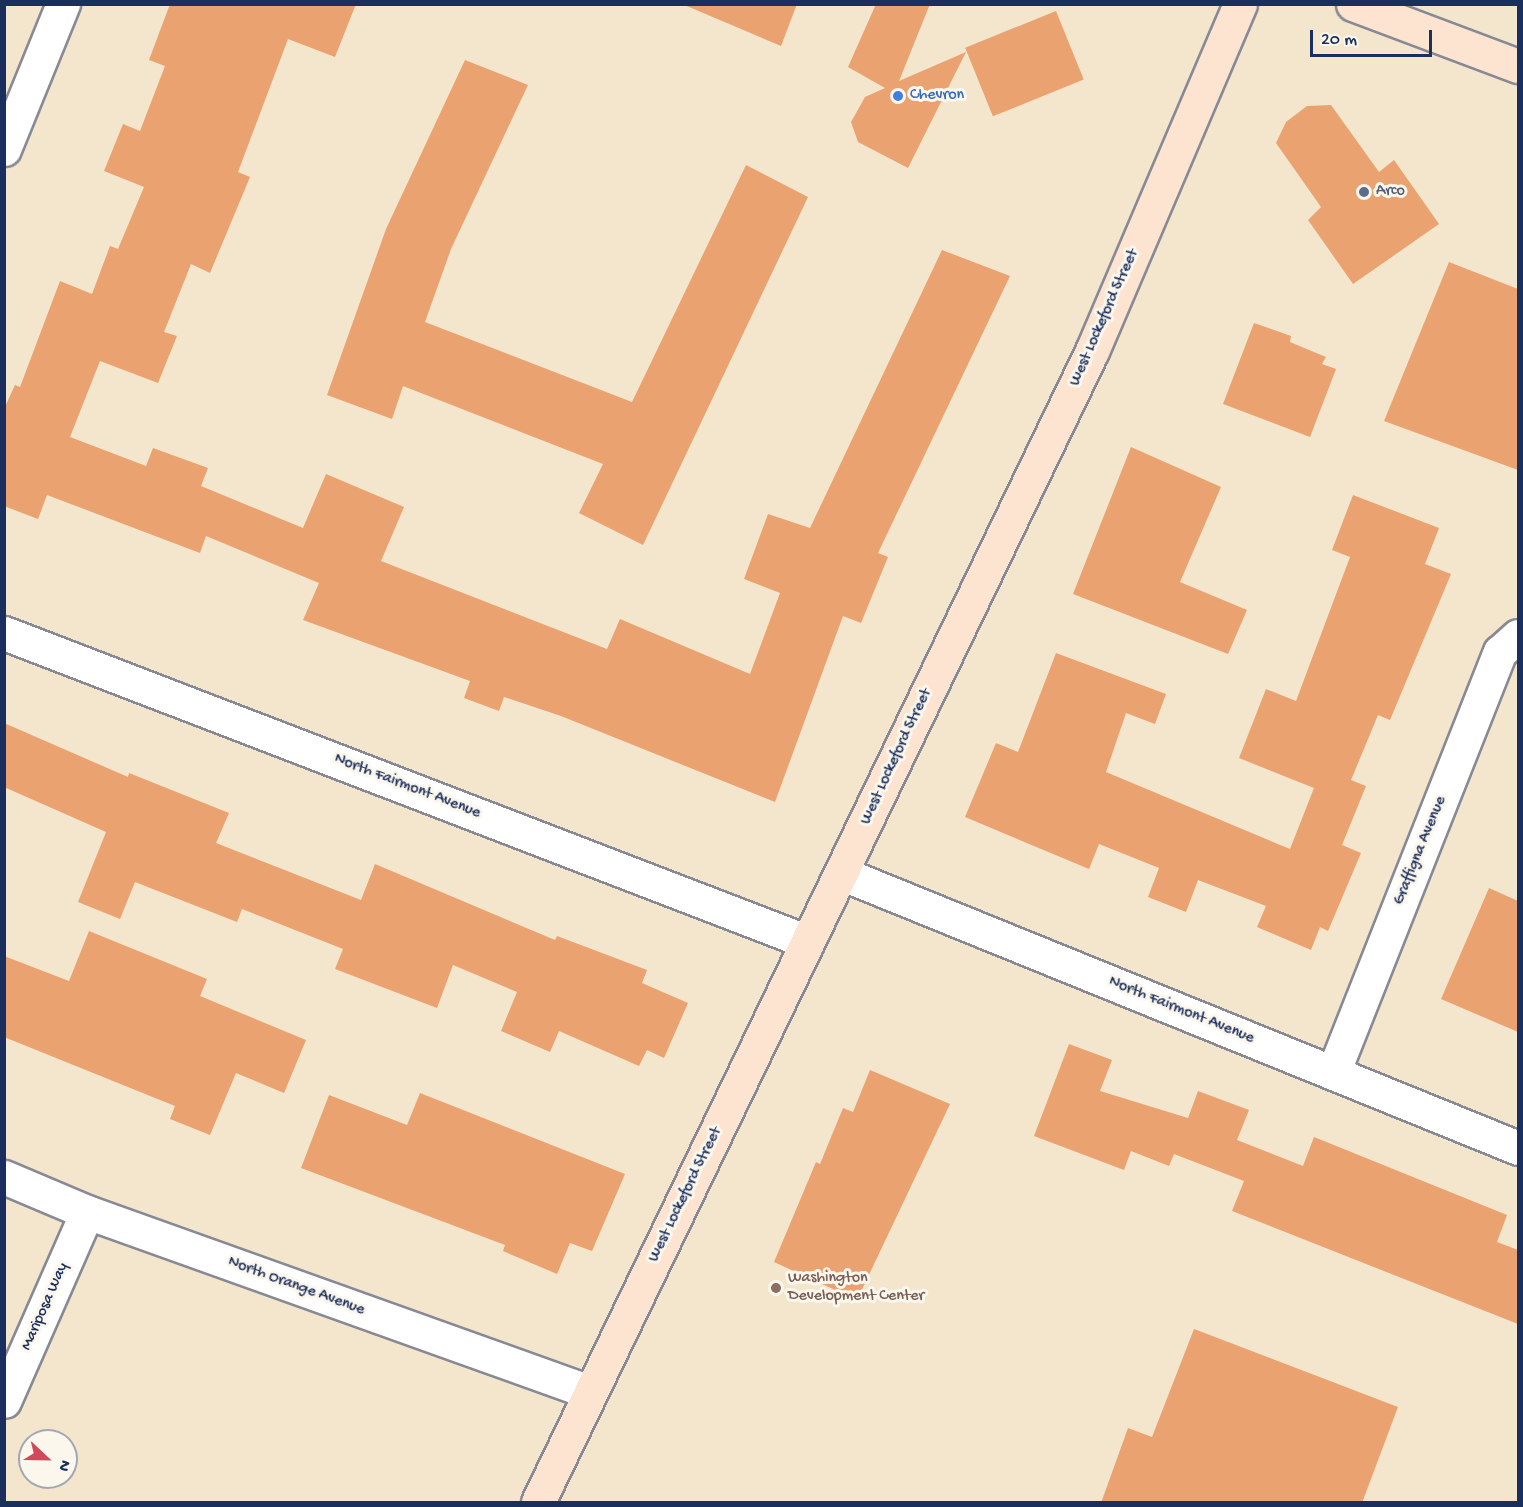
<!DOCTYPE html>
<style>
body{margin:0}
#map{position:relative;width:1523px;height:1507px;overflow:hidden;background:#f3e6cc;font-family:"Gochi Hand",sans-serif}
div>[style]{position:absolute}
.building>*{inset:0;background:#eaa271;transform-origin:0 0}
.roads{filter:drop-shadow(2px 0 #878a95) drop-shadow(-2px 0 #878a95) drop-shadow(0 2px #878a95) drop-shadow(0 -2px #878a95)}
.street>*{height:33px;margin:-16.5px;padding:0 16.5px;transform-origin:16.5px;border-radius:16.5px;background:#fff}
.secondary>*{height:33px;margin:-16.5px;padding:0 16.5px;transform-origin:16.5px;border-radius:16.5px;background:#fde4d1}
.dots>*{width:16px;height:16px;translate:-50% -50%;box-sizing:border-box;border:3px solid #fbf7ec;border-radius:50%}
span{translate:-50% -50%;white-space:nowrap;text-align:center;line-height:1.15;-webkit-text-stroke:6px #fbf7ec;paint-order:stroke}
.shop-label{font-size:16px;color:#366cbe}
.left{translate:0 -50%;text-align:left}
.service-label{font-size:16px;color:#4e5e75}
.street-label{font-size:16px;color:#1b2f5e}
.education-label{font-size:16px;color:#785e54}
.frame{position:absolute;inset:0;border:6px solid #1b2f5e;pointer-events:none}
.north{position:absolute;left:18px;top:1429px;width:60px;height:60px;box-sizing:border-box;background:#fbf7ec;border:2px solid #a1a7b3;border-radius:50%;rotate:112deg;font-size:16px;font-weight:700;line-height:24px;text-align:center;color:#1b2f5e}
.north::after{content:'';display:block;margin:auto;width:21px;height:27px;background:#d1495b;clip-path:polygon(50% 0,100% 100%,50% 72%,0 100%)}
.scale{position:absolute;left:1310px;top:30px;width:122px;height:27px;box-sizing:border-box;border:3px solid #1b2f5e;border-top:0;padding-left:8px;font-size:18px;line-height:21px;white-space:nowrap;color:#1b2f5e;-webkit-text-stroke:4px #fbf7ec;paint-order:stroke}
</style>
<div id="map">
<div class="building">
<div style="clip-path:polygon(170px 4px,356px 4px,335px 57px,288px 39px,238px 172px,250px 177px,210px 273px,191px 264px,164px 332px,177px 336px,158px 383px,100px 361px,70px 437px,146px 466px,153px 448px,208px 468px,201px 486px,303px 528px,326px 474px,404px 507px,381px 561px,607px 649px,620px 619px,750px 674px,780px 593px,744px 579px,768px 514px,810px 528px,942px 250px,1010px 276px,878px 553px,888px 557px,861px 623px,843px 616px,775px 802px,561px 716px,504px 697px,499px 711px,464px 698px,470px 681px,303px 620px,319px 583px,206px 536px,200px 553px,47px 495px,38px 519px,4px 506px,4px 409px,15px 385px,20px 387px,60px 281px,92px 294px,110px 246px,118px 249px,144px 187px,104px 171px,123px 124px,140px 131px,165px 66px,149px 60px)"></div>
<div style="clip-path:polygon(682px 4px,797px 4px,781px 46px)"></div>
<div style="clip-path:polygon(876px 4px,930px 4px,899px 81px,966px 52px,908px 168px,858px 142px,851px 122px,865px 97px,885px 88px,848px 67px)"></div>
<div style="left:1056px;top:11px;width:74px;height:98px;rotate:68deg"></div>
<div style="clip-path:polygon(465px 60px,528px 85px,451px 249px,425px 322px,632px 402px,746px 165px,808px 197px,643px 545px,579px 513px,603px 464px,403px 386px,392px 419px,327px 395px,386px 229px)"></div>
<div style="clip-path:polygon(1331px 105px,1379px 172px,1394px 160px,1439px 224px,1353px 284px,1308px 220px,1321px 207px,1276px 143px,1286px 122px,1307px 106px)"></div>
<div style="clip-path:polygon(1449px 262px,1518px 289px,1518px 470px,1384px 421px)"></div>
<div style="clip-path:polygon(1254px 323px,1291px 336px,1290px 342px,1326px 357px,1322px 364px,1336px 369px,1310px 437px,1223px 404px)"></div>
<div style="clip-path:polygon(1131px 447px,1221px 487px,1180px 582px,1247px 610px,1228px 654px,1073px 594px)"></div>
<div style="clip-path:polygon(1353px 495px,1439px 528px,1425px 564px,1451px 574px,1390px 720px,1378px 715px,1351px 780px,1366px 786px,1342px 845px,1361px 853px,1328px 931px,1320px 927px,1311px 950px,1257px 927px,1266px 906px,1198px 880px,1186px 912px,1148px 897px,1159px 868px,1099px 844px,1089px 869px,965px 817px,996px 743px,1018px 752px,1056px 653px,1166px 694px,1155px 724px,1126px 713px,1106px 772px,1290px 849px,1314px 788px,1239px 758px,1266px 689px,1296px 701px,1350px 557px,1332px 550px)"></div>
<div style="clip-path:polygon(4px 723px,128px 777px,129px 773px,229px 813px,216px 843px,361px 900px,375px 864px,555px 940px,557px 936px,647px 970px,642px 983px,688px 1003px,664px 1058px,647px 1050px,639px 1066px,559px 1031px,550px 1052px,501px 1031px,517px 992px,453px 965px,437px 1008px,335px 969px,343px 949px,242px 909px,237px 922px,135px 882px,120px 919px,78px 902px,106px 832px,4px 787px)"></div>
<div style="clip-path:polygon(1489px 888px,1518px 901px,1518px 1032px,1441px 999px)"></div>
<div style="clip-path:polygon(89px 931px,207px 979px,200px 996px,306px 1040px,284px 1093px,236px 1073px,210px 1135px,170px 1119px,175px 1106px,4px 1037px,4px 956px,69px 981px)"></div>
<div style="clip-path:polygon(1069px 1044px,1112px 1060px,1100px 1091px,1188px 1118px,1198px 1091px,1249px 1110px,1237px 1140px,1303px 1166px,1314px 1137px,1507px 1215px,1497px 1242px,1518px 1250px,1518px 1324px,1232px 1211px,1244px 1181px,1174px 1154px,1169px 1166px,1131px 1151px,1124px 1170px,1034px 1136px)"></div>
<div style="clip-path:polygon(870px 1070px,950px 1104px,857px 1300px,774px 1262px,816px 1162px,820px 1164px,843px 1108px,853px 1112px)"></div>
<div style="clip-path:polygon(420px 1093px,625px 1174px,592px 1251px,570px 1243px,557px 1274px,503px 1251px,505px 1245px,301px 1168px,329px 1095px,407px 1125px)"></div>
<div style="clip-path:polygon(1194px 1329px,1398px 1407px,1362px 1503px,1101px 1503px,1128px 1428px,1152px 1437px)"></div>
</div>
<div class="roads">
<div class="street">
<div style="left:4px;top:149px;width:157px;rotate:-67.9deg"></div>
<div style="left:4px;top:633px;width:861px;rotate:21.02deg"></div>
<div style="left:843px;top:874px;width:728px;rotate:22.09deg"></div>
<div style="left:1333px;top:1073px;width:453px;rotate:-68.4deg"></div>
<div style="left:1500px;top:652px;width:24px;rotate:-42deg"></div>
<div style="left:4px;top:1177px;width:90px;rotate:22.9deg"></div>
<div style="left:87px;top:1212px;width:534px;rotate:19.69deg"></div>
<div style="left:4px;top:1401px;width:206px;rotate:-66.3deg"></div>
</div>
<div class="secondary">
<div style="left:1353px;top:4px;width:176px;rotate:20.6deg"></div>
<div style="left:538px;top:1502px;width:1277px;rotate:-64.3deg"></div>
<div style="left:1092px;top:351px;width:377px;rotate:-66.9deg"></div>
</div>
</div>
<div class="dots">
<div style="left:898px;top:96px;background:#3f7fe0"></div>
<div style="left:1364px;top:192px;background:#5c6f8a"></div>
<div style="left:776px;top:1288px;background:#8d6e63"></div>
</div>
<div class="shop-label">
<span class="left" style="left:910px;top:96px">Chevron</span>
</div>
<div class="service-label">
<span class="left" style="left:1376px;top:192px">Arco</span>
</div>
<div class="street-label">
<span style="left:1105px;top:318px;rotate:-66deg">West Lockeford Street</span>
<span style="left:897px;top:757px;rotate:-65deg">West Lockeford Street</span>
<span style="left:407px;top:787px;rotate:21deg">North Fairmont Avenue</span>
<span style="left:1421px;top:851px;rotate:-68deg">Graffigna Avenue</span>
<span style="left:1181px;top:1011px;rotate:22deg">North Fairmont Avenue</span>
<span style="left:686px;top:1195px;rotate:-64deg">West Lockeford Street</span>
<span style="left:296px;top:1287px;rotate:20deg">North Orange Avenue</span>
<span style="left:46px;top:1307px;rotate:-66deg">Mariposa Way</span>
</div>
<div class="education-label">
<span class="left" style="left:788px;top:1288px">Washington<br>Development Center</span>
</div>
<div class="frame"></div>
<div class="north">N</div>
<div class="scale">20 m</div>
</div>
